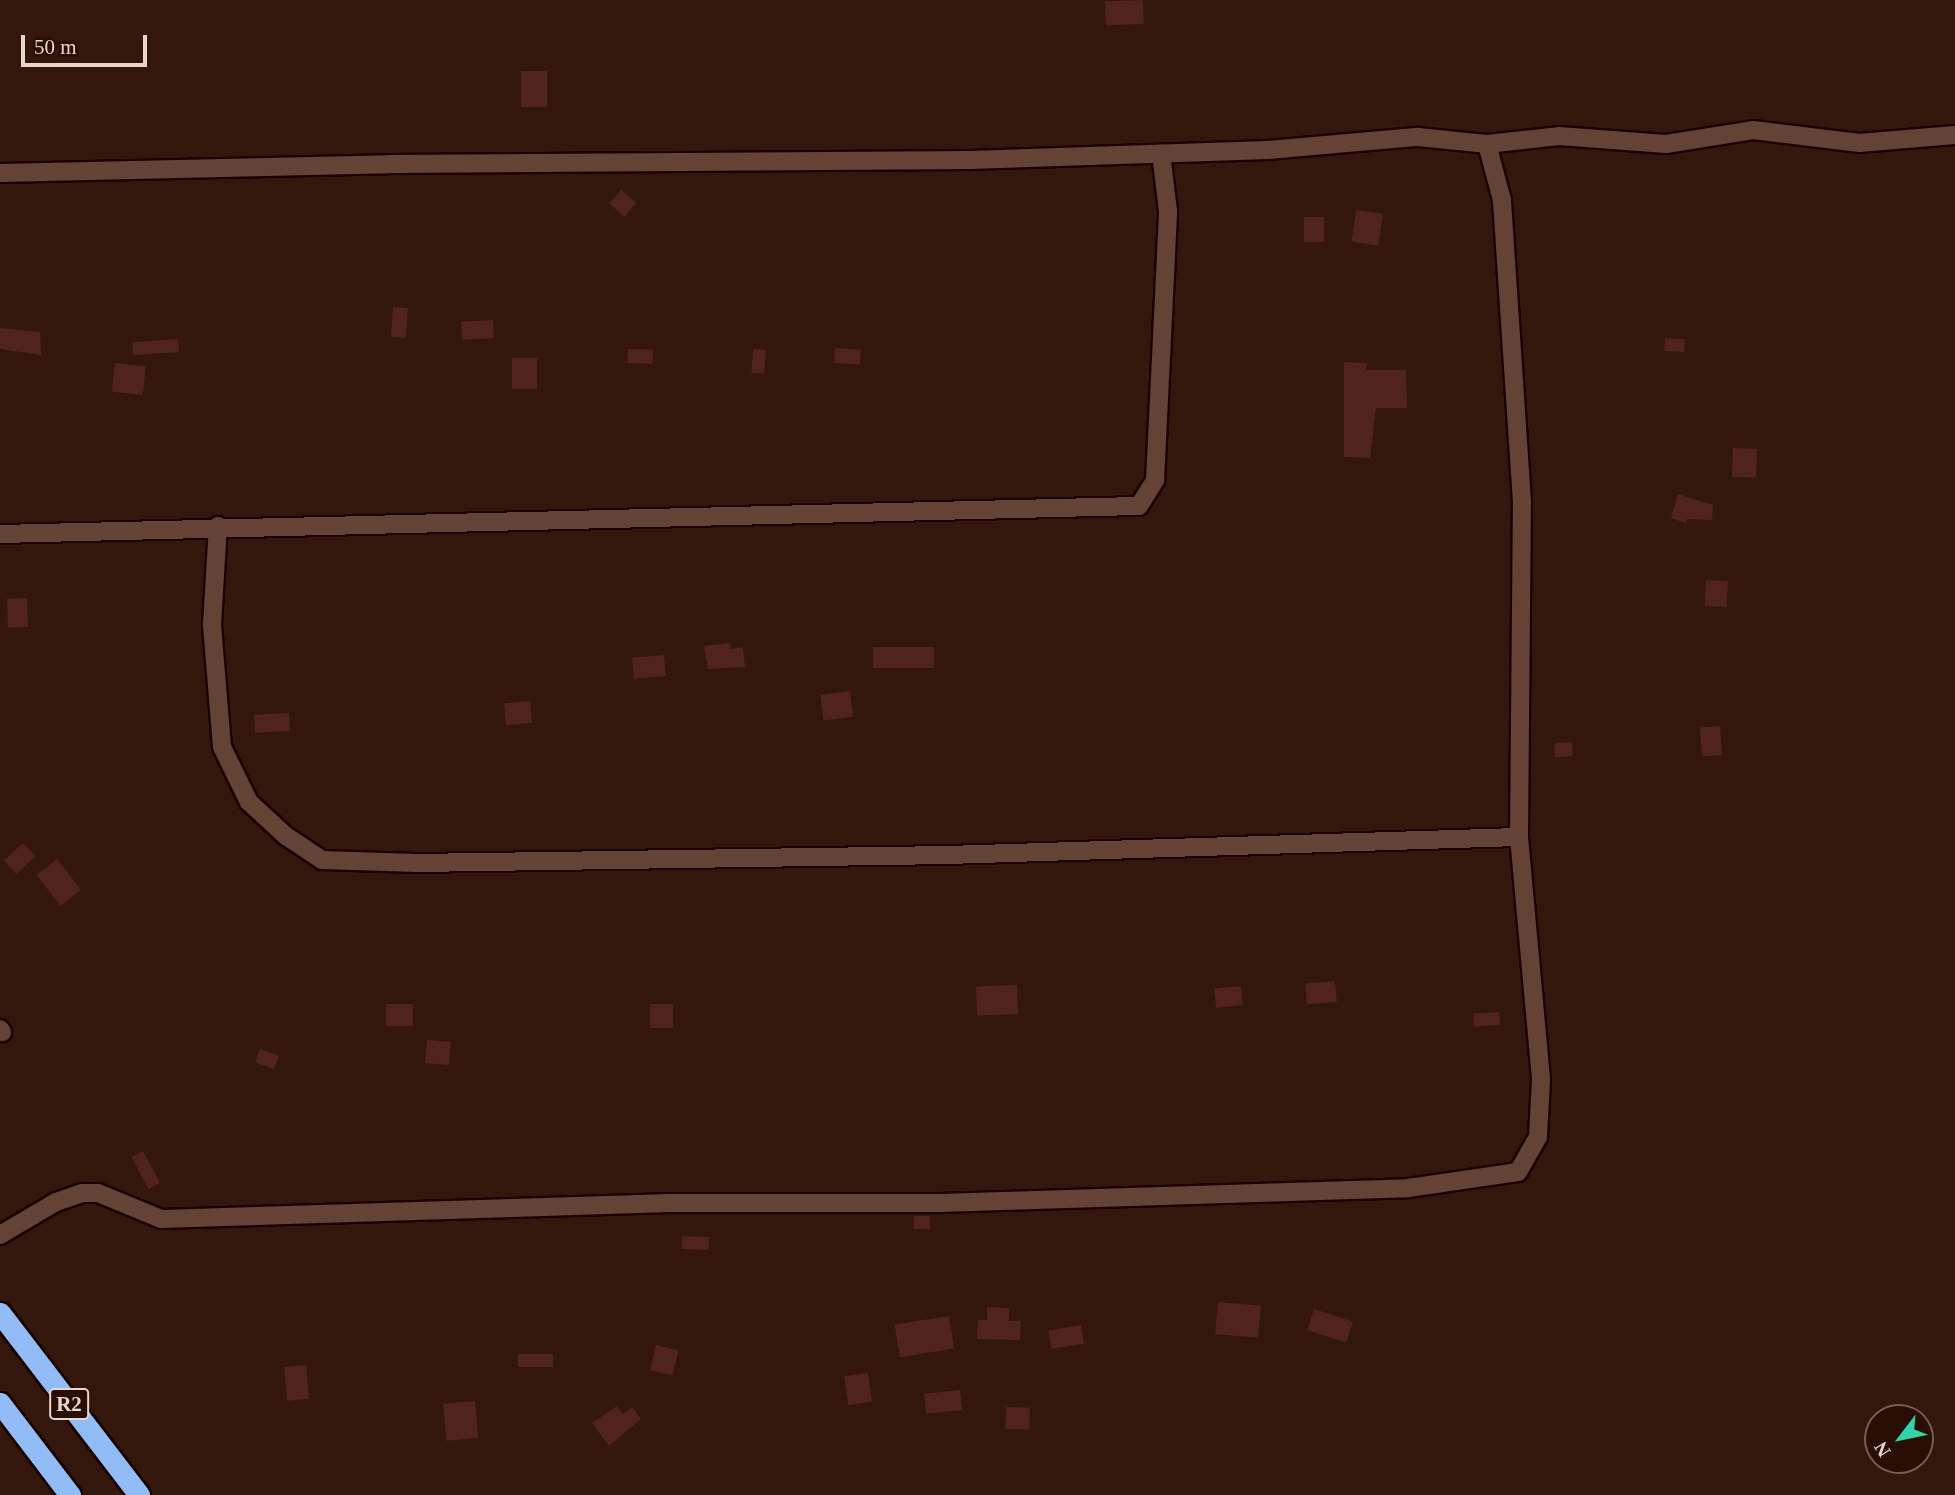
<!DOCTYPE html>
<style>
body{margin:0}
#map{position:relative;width:1955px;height:1495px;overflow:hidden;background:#33170c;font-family:Georgia,serif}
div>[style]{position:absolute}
.building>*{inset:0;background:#50231d;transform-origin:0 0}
.roads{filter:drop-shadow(2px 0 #190200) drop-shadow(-2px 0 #190200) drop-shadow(0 2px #190200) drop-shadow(0 -2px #190200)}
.minor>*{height:18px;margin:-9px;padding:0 9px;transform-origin:9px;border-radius:9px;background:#624336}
.highway>*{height:21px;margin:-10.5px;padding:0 10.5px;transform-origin:10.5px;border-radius:10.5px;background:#91bcf6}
span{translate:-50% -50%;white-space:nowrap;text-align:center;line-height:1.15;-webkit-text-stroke:5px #280e04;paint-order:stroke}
.shield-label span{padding:2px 5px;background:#280e04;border:2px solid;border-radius:5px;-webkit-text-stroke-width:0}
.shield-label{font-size:21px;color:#e9d6ce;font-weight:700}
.north{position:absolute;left:1864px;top:1404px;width:70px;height:70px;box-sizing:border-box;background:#280e04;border:2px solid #755e55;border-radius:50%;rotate:238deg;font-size:19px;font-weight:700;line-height:28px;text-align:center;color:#e9d6ce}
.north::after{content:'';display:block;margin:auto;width:24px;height:32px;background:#2fd4aa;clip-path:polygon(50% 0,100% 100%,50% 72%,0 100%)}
.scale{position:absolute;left:21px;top:35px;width:126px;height:32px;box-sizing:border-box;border:4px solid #e9d6ce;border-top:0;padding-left:9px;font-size:21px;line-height:24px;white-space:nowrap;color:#e9d6ce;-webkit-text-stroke:5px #280e04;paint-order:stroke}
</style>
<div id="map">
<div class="building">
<div style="left:1143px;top:0;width:24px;height:38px;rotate:88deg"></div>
<div style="left:521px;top:71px;width:26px;height:36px"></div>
<div style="left:621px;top:190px;width:20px;height:18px;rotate:41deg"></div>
<div style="left:1356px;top:210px;width:27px;height:32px;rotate:8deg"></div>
<div style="left:1304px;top:217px;width:20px;height:25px"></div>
<div style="left:393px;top:307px;width:15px;height:30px;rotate:4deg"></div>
<div style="left:493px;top:320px;width:18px;height:32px;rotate:87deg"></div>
<div style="clip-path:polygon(0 328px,40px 332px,41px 355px,0 349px)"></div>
<div style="left:1665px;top:338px;width:20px;height:13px;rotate:3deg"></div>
<div style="left:178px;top:339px;width:13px;height:46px;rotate:86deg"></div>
<div style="left:835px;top:348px;width:26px;height:15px;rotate:4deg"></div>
<div style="left:628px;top:349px;width:25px;height:14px;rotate:2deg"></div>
<div style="left:753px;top:349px;width:13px;height:24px;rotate:4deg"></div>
<div style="left:512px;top:358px;width:25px;height:31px"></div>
<div style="clip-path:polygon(1344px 362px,1367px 363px,1366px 370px,1406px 370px,1407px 408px,1376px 408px,1370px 458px,1344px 457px)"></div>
<div style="left:115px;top:363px;width:31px;height:29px;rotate:6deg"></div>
<div style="left:1733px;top:448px;width:24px;height:29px;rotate:2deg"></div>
<div style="clip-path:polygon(1678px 494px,1713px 505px,1712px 520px,1687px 519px,1686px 523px,1671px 518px)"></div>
<div style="left:1706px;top:580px;width:22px;height:26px;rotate:3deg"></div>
<div style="left:27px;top:598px;width:29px;height:20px;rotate:88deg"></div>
<div style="clip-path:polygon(730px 643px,731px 649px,743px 647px,745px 667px,708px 669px,704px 646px)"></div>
<div style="left:873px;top:647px;width:61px;height:21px"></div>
<div style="left:664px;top:655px;width:21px;height:32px;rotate:85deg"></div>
<div style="left:850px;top:691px;width:26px;height:30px;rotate:83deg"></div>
<div style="left:530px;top:701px;width:22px;height:26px;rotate:85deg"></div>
<div style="left:289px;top:713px;width:18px;height:35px;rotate:87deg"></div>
<div style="left:1720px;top:726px;width:29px;height:20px;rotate:86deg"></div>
<div style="left:1572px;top:742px;width:14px;height:18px;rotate:86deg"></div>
<div style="left:23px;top:843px;width:18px;height:26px;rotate:47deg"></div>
<div style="left:57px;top:859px;width:39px;height:26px;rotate:52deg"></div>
<div style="left:1335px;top:981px;width:21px;height:30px;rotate:85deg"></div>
<div style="left:1017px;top:985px;width:29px;height:41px;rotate:88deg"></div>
<div style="left:1241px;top:986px;width:19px;height:27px;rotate:84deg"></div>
<div style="left:386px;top:1004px;width:27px;height:22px"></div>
<div style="left:650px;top:1004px;width:23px;height:24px"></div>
<div style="left:1499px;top:1012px;width:13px;height:26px;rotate:86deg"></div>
<div style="left:427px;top:1040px;width:24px;height:23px;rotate:5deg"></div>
<div style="left:260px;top:1049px;width:20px;height:14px;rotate:20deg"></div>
<div style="left:143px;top:1151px;width:36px;height:13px;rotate:62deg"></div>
<div style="left:914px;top:1216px;width:16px;height:13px"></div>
<div style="left:682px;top:1236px;width:27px;height:13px;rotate:2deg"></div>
<div style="left:1218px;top:1302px;width:43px;height:32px;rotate:5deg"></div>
<div style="clip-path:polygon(987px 1307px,1009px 1308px,1009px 1321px,1021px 1321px,1020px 1340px,977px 1339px,978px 1320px,987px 1320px)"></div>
<div style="left:1314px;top:1309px;width:41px;height:22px;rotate:18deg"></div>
<div style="left:949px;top:1316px;width:33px;height:55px;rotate:81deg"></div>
<div style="left:1081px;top:1325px;width:19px;height:33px;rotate:81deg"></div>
<div style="left:656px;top:1345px;width:23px;height:26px;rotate:13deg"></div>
<div style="left:518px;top:1354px;width:35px;height:13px"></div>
<div style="left:306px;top:1365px;width:34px;height:22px;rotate:85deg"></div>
<div style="left:868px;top:1373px;width:29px;height:24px;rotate:82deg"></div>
<div style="left:960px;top:1390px;width:20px;height:36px;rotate:84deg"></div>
<div style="left:475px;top:1401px;width:37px;height:32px;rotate:85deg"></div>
<div style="clip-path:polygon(617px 1406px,623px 1414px,632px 1407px,641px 1419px,609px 1446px,592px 1423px)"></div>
<div style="left:1006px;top:1407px;width:24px;height:22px;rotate:2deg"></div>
</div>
<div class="roads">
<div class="minor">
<div style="left:0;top:173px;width:389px;rotate:-1.3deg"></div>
<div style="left:389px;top:164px;width:581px;rotate:-0.39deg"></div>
<div style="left:970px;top:160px;width:298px;rotate:-1.9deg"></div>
<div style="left:1268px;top:150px;width:151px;rotate:-5deg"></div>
<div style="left:1418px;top:137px;width:69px;rotate:5.8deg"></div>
<div style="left:1487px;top:144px;width:72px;rotate:-6.3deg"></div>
<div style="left:1559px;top:136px;width:107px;rotate:4.3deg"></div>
<div style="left:1666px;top:144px;width:88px;rotate:-9.1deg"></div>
<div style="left:1753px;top:130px;width:107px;rotate:7deg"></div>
<div style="left:1859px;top:143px;width:96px;rotate:-4.8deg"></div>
<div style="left:218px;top:526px;width:99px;rotate:93.5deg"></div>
<div style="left:212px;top:625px;width:122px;rotate:85.3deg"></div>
<div style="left:222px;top:747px;width:61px;rotate:63.9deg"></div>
<div style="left:249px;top:802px;width:50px;rotate:42.6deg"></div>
<div style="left:286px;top:836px;width:43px;rotate:33.7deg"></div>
<div style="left:322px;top:860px;width:94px;rotate:1.8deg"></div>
<div style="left:416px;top:863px;width:532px;rotate:-0.86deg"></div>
<div style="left:948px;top:855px;width:571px;rotate:-1.81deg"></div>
<div style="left:0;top:534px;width:1139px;rotate:-1.41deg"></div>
<div style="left:1139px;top:506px;width:31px;rotate:-58deg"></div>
<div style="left:1155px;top:480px;width:269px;rotate:-87.2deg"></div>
<div style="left:1168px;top:211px;width:58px;rotate:-96.9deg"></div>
<div style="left:0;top:1029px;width:4px;rotate:56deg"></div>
<div style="left:0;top:1235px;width:65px;rotate:-30.5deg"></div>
<div style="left:56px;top:1202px;width:28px;rotate:-19deg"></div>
<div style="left:82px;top:1193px;width:16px"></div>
<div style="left:98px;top:1193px;width:68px;rotate:22.4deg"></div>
<div style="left:161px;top:1219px;width:506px;rotate:-1.81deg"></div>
<div style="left:667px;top:1203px;width:273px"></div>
<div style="left:940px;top:1203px;width:468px;rotate:-1.8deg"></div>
<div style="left:1408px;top:1188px;width:111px;rotate:-8.3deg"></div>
<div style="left:1518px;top:1172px;width:40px;rotate:-60.3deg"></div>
<div style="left:1538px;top:1137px;width:58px;rotate:-87deg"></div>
<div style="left:1541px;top:1079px;width:243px;rotate:-95.2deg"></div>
<div style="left:1519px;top:837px;width:335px;rotate:-89.5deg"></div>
<div style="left:1522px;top:502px;width:303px;rotate:-93.8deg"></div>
<div style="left:1502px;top:200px;width:58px;rotate:-105deg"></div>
</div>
<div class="highway">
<div style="left:0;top:1313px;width:229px;rotate:52.6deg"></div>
<div style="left:0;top:1403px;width:116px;rotate:52.7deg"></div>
</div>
</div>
<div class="shield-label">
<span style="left:69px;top:1404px">R2</span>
</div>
<div class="north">N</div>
<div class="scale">50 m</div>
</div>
